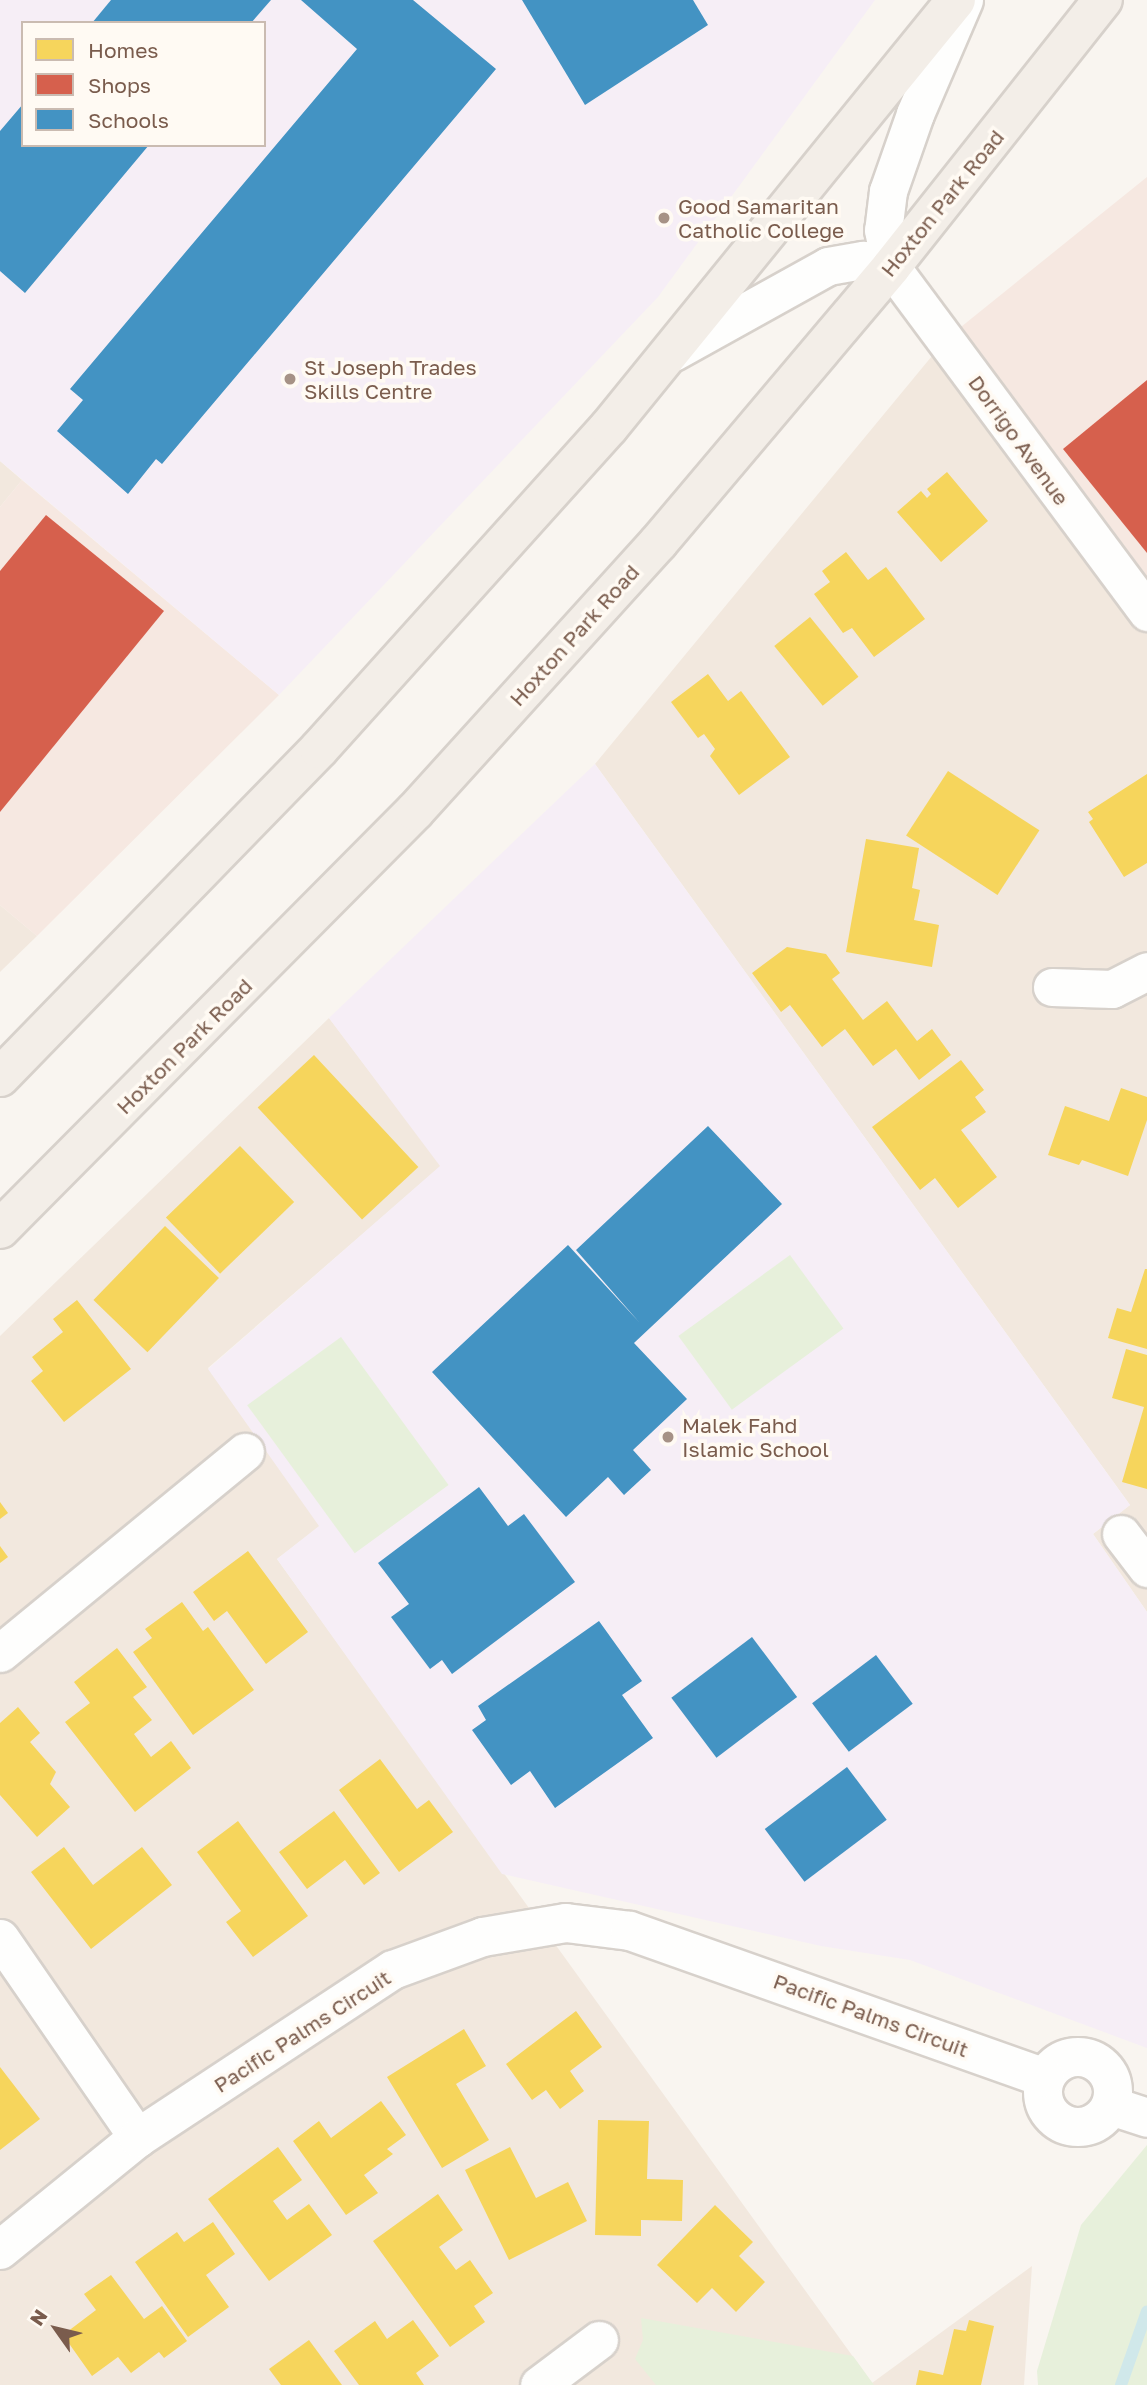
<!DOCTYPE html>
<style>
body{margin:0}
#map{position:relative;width:1147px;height:2385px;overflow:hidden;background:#f9f5f0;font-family:"Golos Text",sans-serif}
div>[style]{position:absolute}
.residential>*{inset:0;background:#f2e8de}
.commercial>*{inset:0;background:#f6e8e1}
.education>*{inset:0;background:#f6eef6}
.green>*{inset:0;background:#e7f0db;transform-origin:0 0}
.homes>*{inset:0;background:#f6d55c;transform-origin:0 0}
.shops>*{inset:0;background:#d6604d}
.schools>*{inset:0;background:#4393c3;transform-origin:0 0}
.stream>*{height:12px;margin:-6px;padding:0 6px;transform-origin:6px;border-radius:6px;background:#d0e8ea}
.roads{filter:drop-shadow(2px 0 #d7d1cb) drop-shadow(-2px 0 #d7d1cb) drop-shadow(0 2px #d7d1cb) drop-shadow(0 -2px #d7d1cb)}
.street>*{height:37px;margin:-18.5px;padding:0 18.5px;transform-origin:18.5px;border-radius:18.5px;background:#fefefd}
.secondary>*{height:38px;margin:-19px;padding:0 19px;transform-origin:19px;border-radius:19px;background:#fefefd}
.secondary>.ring{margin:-19px;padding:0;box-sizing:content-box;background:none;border:38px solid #fefefd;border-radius:50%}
.primary>*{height:38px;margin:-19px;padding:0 19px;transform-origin:19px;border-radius:19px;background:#f3eee8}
.dots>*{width:19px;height:19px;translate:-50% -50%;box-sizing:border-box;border:4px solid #fffaf3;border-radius:50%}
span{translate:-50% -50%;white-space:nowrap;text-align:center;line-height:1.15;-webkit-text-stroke:7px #fffaf3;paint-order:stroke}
.street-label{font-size:21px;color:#7a5c4d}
.poi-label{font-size:21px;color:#7a5c4d}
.left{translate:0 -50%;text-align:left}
.legend{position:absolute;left:21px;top:21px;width:245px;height:126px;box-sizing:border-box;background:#fffaf3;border:2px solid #cabbb1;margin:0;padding:9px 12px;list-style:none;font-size:21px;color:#7a5c4d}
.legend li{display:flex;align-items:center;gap:14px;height:35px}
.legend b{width:35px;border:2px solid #cabbb1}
.north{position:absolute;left:21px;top:2294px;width:70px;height:70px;-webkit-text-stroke:5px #fffaf3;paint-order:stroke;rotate:304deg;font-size:19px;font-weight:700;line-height:28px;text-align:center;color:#7a5c4d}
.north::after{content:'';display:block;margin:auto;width:24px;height:32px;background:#7a5c4d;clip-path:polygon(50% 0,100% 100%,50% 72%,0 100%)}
</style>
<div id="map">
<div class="residential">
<div style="clip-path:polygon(946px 339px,1147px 612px,1147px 1612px,1093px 1534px,1130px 1505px,595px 764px)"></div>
<div style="clip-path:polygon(0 461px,22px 480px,0 507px)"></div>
<div style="clip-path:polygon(0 905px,37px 936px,0 972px)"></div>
<div style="clip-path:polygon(329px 1018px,441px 1166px,208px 1368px,320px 1526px,277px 1559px,872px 2383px,1032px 2266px,1024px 2385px,0 2385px,0 1336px)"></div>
</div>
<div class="commercial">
<div style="clip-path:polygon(1147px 177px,1147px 612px,946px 339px)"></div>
<div style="clip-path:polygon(22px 480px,279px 695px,37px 936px,0 905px,0 507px)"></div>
</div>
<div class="education">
<div style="clip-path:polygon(evenodd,0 0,875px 0,658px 297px,279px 695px,0 461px,0 0,23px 23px,264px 23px,264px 145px,23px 145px,23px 23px)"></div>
<div style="clip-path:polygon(595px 764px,1130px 1505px,1093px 1534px,1147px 1612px,1147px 2048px,910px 1960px,821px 1946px,502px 1874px,277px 1559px,319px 1526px,208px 1369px,440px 1166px,329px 1018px)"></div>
</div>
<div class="green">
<div style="left:790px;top:1255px;width:91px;height:138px;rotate:54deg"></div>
<div style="left:341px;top:1337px;width:183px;height:116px;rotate:54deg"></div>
<div style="clip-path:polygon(1147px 2145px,1147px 2385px,1038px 2385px,1037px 2371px,1081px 2225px)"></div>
<div style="clip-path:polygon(641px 2318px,853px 2356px,874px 2385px,656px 2385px,635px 2359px,643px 2340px)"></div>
</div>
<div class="homes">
<div style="clip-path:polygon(947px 472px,988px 521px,941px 562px,897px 512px,921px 491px,927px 498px,931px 494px,927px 489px)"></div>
<div style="clip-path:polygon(846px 552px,868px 580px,886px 567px,925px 619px,874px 657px,852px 628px,843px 633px,814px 594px,830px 582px,822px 571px)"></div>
<div style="left:810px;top:617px;width:77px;height:46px;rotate:51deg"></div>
<div style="clip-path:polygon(708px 674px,728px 701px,741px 691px,790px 757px,739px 795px,710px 756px,715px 749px,704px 734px,698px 738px,671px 702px)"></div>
<div style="left:948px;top:771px;width:109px;height:77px;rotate:33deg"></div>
<div style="clip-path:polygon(1147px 774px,1147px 863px,1124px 877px,1089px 822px,1093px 819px,1088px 812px)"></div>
<div style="clip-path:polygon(866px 839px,919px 848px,912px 888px,920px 890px,914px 920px,939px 925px,932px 967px,846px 952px)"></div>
<div style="clip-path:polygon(787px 947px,826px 954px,840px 973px,832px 979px,863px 1020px,887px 1001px,917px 1041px,932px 1029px,951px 1055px,919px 1080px,896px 1049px,873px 1066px,845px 1029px,822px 1047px,790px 1005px,781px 1012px,752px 973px)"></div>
<div style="left:314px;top:1055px;width:153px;height:77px;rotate:47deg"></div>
<div style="clip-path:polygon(961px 1060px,984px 1090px,975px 1097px,986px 1112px,961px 1130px,997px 1177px,958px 1208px,935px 1178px,920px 1190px,872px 1127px)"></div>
<div style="clip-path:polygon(1121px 1088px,1147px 1097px,1147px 1120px,1128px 1176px,1082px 1160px,1079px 1165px,1048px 1155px,1065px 1106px,1109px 1121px)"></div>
<div style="left:240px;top:1146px;width:78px;height:103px;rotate:46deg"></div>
<div style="left:165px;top:1226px;width:75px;height:103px;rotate:44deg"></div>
<div style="clip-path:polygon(1145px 1269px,1147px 1269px,1147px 1349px,1108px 1338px,1117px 1308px,1131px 1312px)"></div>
<div style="clip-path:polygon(77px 1300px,131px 1369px,64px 1422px,31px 1381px,43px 1371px,32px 1357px,63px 1332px,53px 1319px)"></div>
<div style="clip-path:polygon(1126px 1349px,1147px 1355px,1147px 1489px,1122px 1482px,1144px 1407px,1112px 1398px)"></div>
<div style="clip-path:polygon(0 1502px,8px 1513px,0 1519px)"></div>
<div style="clip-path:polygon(0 1546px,8px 1557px,0 1563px)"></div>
<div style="clip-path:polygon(248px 1551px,308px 1632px,266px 1664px,227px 1611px,214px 1621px,193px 1592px)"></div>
<div style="clip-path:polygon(182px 1602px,203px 1631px,208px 1627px,254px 1690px,193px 1735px,133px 1652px,152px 1638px,145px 1629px)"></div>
<div style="clip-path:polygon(117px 1648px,147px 1687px,133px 1697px,152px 1720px,134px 1734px,151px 1757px,171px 1741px,191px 1768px,135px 1812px,65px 1722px,90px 1703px,74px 1682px)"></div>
<div style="clip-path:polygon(18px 1707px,40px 1733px,30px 1742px,56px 1772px,50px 1784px,70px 1807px,37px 1837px,0 1795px,0 1723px)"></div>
<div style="clip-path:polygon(380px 1759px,417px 1809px,429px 1800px,453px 1832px,399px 1872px,339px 1790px)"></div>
<div style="clip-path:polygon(334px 1811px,380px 1873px,364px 1885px,345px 1860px,307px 1889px,279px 1852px)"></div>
<div style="clip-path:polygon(238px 1821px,308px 1916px,253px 1957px,226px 1922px,241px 1911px,197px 1852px)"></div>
<div style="clip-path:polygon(64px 1847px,93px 1885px,142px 1847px,172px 1885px,91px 1949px,31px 1872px)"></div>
<div style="clip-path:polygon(576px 2011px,602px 2047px,570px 2071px,584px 2091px,560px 2109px,546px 2090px,532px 2100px,506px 2064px)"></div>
<div style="clip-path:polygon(464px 2029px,486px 2066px,456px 2084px,489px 2140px,442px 2168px,387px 2077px)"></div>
<div style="clip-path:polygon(0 2067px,40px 2119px,0 2150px)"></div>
<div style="clip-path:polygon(381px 2101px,406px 2135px,387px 2149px,393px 2154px,364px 2175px,378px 2193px,346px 2215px,293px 2141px,319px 2121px,331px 2138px)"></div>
<div style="clip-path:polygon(598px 2120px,649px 2121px,647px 2179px,683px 2180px,682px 2221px,641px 2220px,641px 2236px,595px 2235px)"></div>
<div style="clip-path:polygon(278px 2147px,302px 2180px,273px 2201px,287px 2220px,309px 2204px,332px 2235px,269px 2281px,208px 2199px)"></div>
<div style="clip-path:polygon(510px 2147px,536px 2198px,568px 2182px,587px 2221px,509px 2260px,465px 2170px)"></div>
<div style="clip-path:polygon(438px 2194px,463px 2230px,439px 2247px,456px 2270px,470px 2260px,493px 2293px,474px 2306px,485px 2322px,450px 2347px,373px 2241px)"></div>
<div style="clip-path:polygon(715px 2205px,753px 2242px,739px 2256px,765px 2282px,736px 2312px,712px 2288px,697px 2303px,657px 2265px)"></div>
<div style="clip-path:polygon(213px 2222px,235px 2254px,206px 2275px,229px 2307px,188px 2337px,135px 2262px,177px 2232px,184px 2242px)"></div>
<div style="clip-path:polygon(111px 2275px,144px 2319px,162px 2306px,187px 2341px,164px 2358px,159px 2352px,131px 2373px,118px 2357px,92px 2376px,63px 2335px,96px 2310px,84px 2294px)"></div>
<div style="clip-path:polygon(413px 2320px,439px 2356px,416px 2373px,424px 2385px,359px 2385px,334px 2351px,375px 2321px,387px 2339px)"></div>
<div style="clip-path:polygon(969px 2320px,994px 2326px,981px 2385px,916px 2385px,919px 2370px,943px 2375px,954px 2329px,966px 2331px)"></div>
<div style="clip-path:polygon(309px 2340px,342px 2385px,281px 2385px,269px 2369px)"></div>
</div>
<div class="shops">
<div style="clip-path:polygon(1147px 380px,1147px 553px,1063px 449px)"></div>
<div style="clip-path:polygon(46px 515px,164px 611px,0 812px,0 571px)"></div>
</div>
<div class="schools">
<div style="clip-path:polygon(111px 0,271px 0,251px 23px,92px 23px)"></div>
<div style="clip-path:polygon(301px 0,413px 0,496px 69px,162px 464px,156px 459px,128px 494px,57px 431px,83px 400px,70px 389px,357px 49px)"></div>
<div style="clip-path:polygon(522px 0,693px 0,708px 25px,585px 105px)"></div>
<div style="clip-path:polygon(23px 104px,23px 145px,149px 145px,25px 293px,0 271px,0 131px)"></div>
<div style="clip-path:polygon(708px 1126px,782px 1204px,634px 1343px,687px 1399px,633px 1450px,651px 1470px,624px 1495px,608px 1477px,566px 1517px,432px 1372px,568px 1245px,639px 1322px,576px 1250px)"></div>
<div style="clip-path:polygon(479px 1487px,508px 1526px,524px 1514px,575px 1582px,452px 1674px,442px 1660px,430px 1669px,391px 1617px,409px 1604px,378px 1563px)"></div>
<div style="clip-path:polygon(599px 1621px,642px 1681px,622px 1695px,653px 1738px,555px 1808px,530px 1771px,511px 1785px,472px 1730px,486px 1720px,478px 1706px)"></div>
<div style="left:752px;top:1637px;width:75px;height:101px;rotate:53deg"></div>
<div style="left:876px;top:1655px;width:61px;height:80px;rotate:53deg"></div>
<div style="left:847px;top:1767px;width:66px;height:103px;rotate:53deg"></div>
</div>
<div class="stream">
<div style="left:1121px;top:2385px;width:78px;rotate:-70.6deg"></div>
</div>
<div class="roads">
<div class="street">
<div style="left:964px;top:0;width:124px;rotate:113.3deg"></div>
<div style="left:915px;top:114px;width:82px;rotate:109.3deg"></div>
<div style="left:888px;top:191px;width:39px;rotate:97deg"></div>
<div style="left:883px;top:230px;width:38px;rotate:78deg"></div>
<div style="left:891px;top:267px;width:430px;rotate:53.4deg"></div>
<div style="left:673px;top:352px;width:177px;rotate:-29deg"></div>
<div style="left:828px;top:266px;width:36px;rotate:-10deg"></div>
<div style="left:863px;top:260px;width:29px;rotate:14deg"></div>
<div style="left:1052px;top:987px;width:60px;rotate:1.9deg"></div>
<div style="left:1112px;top:989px;width:39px;rotate:-27deg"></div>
<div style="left:1121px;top:1534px;width:43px;rotate:52.6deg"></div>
<div style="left:0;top:1653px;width:317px;rotate:-39.4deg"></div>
<div style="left:0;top:1938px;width:243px;rotate:55.4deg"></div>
<div style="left:539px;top:2385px;width:75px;rotate:-36.9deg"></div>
</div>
<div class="secondary">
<div class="ring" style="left:1043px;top:2057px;width:32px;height:32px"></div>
<div style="left:1111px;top:2106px;width:38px;rotate:18deg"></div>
<div style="left:0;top:2250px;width:178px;rotate:-39.1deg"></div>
<div style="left:138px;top:2138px;width:305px;rotate:-33.4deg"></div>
<div style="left:393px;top:1970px;width:96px;rotate:-20.1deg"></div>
<div style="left:483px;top:1937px;width:84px;rotate:-9.6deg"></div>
<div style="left:566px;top:1923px;width:64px;rotate:7.1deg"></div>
<div style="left:630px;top:1931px;width:440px;rotate:19.5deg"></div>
</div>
<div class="primary">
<div style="left:0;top:1077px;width:458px;rotate:-45.8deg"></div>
<div style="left:319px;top:749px;width:433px;rotate:-48deg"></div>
<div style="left:609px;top:427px;width:550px;rotate:-50.9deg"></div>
<div style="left:0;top:1229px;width:589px;rotate:-45.21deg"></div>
<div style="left:415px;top:811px;width:362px;rotate:-47.8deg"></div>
<div style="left:658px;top:543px;width:361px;rotate:-49.8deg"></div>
<div style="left:891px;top:267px;width:341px;rotate:-51.6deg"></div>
</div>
</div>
<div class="dots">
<div style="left:664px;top:218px;background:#a69286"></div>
<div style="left:290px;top:379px;background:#a69286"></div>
<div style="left:668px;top:1437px;background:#a69286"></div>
</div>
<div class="street-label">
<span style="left:942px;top:203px;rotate:-51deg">Hoxton Park Road</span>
<span style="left:1019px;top:440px;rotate:54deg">Dorrigo Avenue</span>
<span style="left:574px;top:635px;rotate:-48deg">Hoxton Park Road</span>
<span style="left:184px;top:1046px;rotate:-45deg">Hoxton Park Road</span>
<span style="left:871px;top:2015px;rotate:20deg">Pacific Palms Circuit</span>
<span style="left:302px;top:2031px;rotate:-33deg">Pacific Palms Circuit</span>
</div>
<div class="poi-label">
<span class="left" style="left:678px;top:218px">Good Samaritan<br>Catholic College</span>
<span class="left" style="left:304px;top:379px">St Joseph Trades<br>Skills Centre</span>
<span class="left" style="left:682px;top:1437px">Malek Fahd<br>Islamic School</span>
</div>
<ul class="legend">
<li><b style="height:19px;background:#f6d55c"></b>Homes</li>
<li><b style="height:19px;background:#d6604d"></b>Shops</li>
<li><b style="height:19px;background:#4393c3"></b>Schools</li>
</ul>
<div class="north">N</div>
</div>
